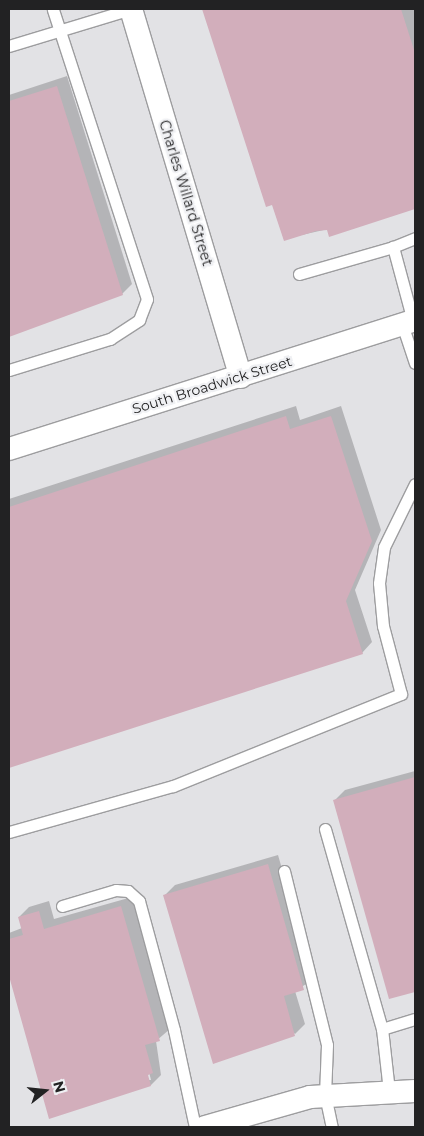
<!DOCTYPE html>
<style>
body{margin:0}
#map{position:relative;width:424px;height:1136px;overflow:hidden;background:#e2e2e5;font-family:Montserrat,sans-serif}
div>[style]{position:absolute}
.shadow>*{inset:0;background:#0003}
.building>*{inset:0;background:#d2aebb}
.roads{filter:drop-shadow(1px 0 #9d9d9f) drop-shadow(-1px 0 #9d9d9f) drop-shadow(0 1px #9d9d9f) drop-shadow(0 -1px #9d9d9f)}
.lane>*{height:11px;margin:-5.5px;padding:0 5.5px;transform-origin:5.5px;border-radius:5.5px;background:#fff}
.street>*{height:22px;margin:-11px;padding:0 11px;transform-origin:11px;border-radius:11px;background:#fff}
span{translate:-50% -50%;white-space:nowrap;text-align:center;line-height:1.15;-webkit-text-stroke:4.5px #eff0f3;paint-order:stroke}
.street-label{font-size:14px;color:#222223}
.frame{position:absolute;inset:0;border:10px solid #222223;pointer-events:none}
.north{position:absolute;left:20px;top:1066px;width:50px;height:50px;-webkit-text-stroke:4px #eff0f3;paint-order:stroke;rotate:74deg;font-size:14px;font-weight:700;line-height:20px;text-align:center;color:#222223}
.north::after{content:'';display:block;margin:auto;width:18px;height:22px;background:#222223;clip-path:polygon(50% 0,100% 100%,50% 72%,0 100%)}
</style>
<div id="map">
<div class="shadow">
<div style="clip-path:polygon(204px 9px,414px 9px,415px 208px,330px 235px,328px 229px,284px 239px,273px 204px,267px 206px)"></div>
<div style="clip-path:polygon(67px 76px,132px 284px,122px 294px,9px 335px,9px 95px)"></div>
<div style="clip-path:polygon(296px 406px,300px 420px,341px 406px,381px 530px,355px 590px,372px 642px,362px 653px,9px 767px,9px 499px)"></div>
<div style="clip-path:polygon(415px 771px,415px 991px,390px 998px,334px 801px,345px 790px)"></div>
<div style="clip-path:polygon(278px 855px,314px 979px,295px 991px,305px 1024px,295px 1034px,165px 895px,175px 885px)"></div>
<div style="clip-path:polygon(evenodd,132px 897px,170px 1029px,156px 1041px,161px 1075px,151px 1085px,50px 1117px,9px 972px,9px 933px,22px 928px,19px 917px,29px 907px,49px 901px,54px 919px,132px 897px,148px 1068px,151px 1080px,148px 1080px,148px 1068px)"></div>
</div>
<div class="building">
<div style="clip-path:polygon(202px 9px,401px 9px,415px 53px,415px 209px,329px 237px,327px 230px,316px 231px,284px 241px,272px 205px,266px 207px)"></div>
<div style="clip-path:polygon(57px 86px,123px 295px,9px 337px,9px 101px)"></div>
<div style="clip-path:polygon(286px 416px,290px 429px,331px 416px,372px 541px,346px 601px,363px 654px,9px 768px,9px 507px)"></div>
<div style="clip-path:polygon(415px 777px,415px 992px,389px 999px,333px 800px)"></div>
<div style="clip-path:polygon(268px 864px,304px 990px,284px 996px,295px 1036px,213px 1064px,163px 895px)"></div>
<div style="clip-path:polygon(121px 906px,160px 1041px,145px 1045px,153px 1073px,148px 1075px,151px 1086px,49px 1119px,9px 976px,9px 939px,23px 935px,18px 917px,39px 911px,44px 929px)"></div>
</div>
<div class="roads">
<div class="lane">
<div style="left:9px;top:46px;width:127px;rotate:-16.9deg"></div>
<div style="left:299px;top:274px;width:98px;rotate:-16deg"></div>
<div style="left:413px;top:321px;width:77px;rotate:-105.1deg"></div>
<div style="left:393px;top:247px;width:24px;rotate:-22deg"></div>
<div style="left:402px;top:324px;width:41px;rotate:71.6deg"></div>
<div style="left:9px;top:370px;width:106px;rotate:-17.1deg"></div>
<div style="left:110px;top:339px;width:35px;rotate:-33deg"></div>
<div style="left:139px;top:320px;width:22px;rotate:-69deg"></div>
<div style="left:147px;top:299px;width:305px;rotate:-108deg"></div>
<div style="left:325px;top:829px;width:208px;rotate:74.1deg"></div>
<div style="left:9px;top:832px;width:170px;rotate:-15.7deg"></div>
<div style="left:173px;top:786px;width:246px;rotate:-22deg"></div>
<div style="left:401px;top:694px;width:70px;rotate:-104.8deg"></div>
<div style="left:383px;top:626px;width:43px;rotate:-95.3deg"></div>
<div style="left:379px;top:583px;width:36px;rotate:-82deg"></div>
<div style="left:384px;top:547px;width:70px;rotate:-63.8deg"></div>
<div style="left:284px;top:871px;width:179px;rotate:76.1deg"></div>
<div style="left:327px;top:1045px;width:50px;rotate:92.3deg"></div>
<div style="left:325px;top:1095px;width:33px;rotate:78deg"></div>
<div style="left:62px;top:906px;width:56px;rotate:-16.5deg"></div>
<div style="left:116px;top:890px;width:12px;rotate:5deg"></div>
<div style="left:128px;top:891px;width:15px;rotate:42deg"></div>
<div style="left:139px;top:901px;width:134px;rotate:74.8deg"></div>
<div style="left:174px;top:1030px;width:99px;rotate:77.8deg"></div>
<div style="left:389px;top:1091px;width:62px;rotate:-96.4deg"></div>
<div style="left:382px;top:1029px;width:34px;rotate:-17deg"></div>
</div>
<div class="street">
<div style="left:131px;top:9px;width:384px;rotate:73.4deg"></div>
<div style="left:9px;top:449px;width:426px;rotate:-17.6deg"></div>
<div style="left:205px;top:1127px;width:109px;rotate:-15.9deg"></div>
<div style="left:310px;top:1097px;width:105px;rotate:-3.3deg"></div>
</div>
</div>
<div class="street-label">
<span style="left:186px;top:193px;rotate:73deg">Charles Willard Street</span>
<span style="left:212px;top:385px;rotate:-17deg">South Broadwick Street</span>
</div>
<div class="frame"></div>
<div class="north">N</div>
</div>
